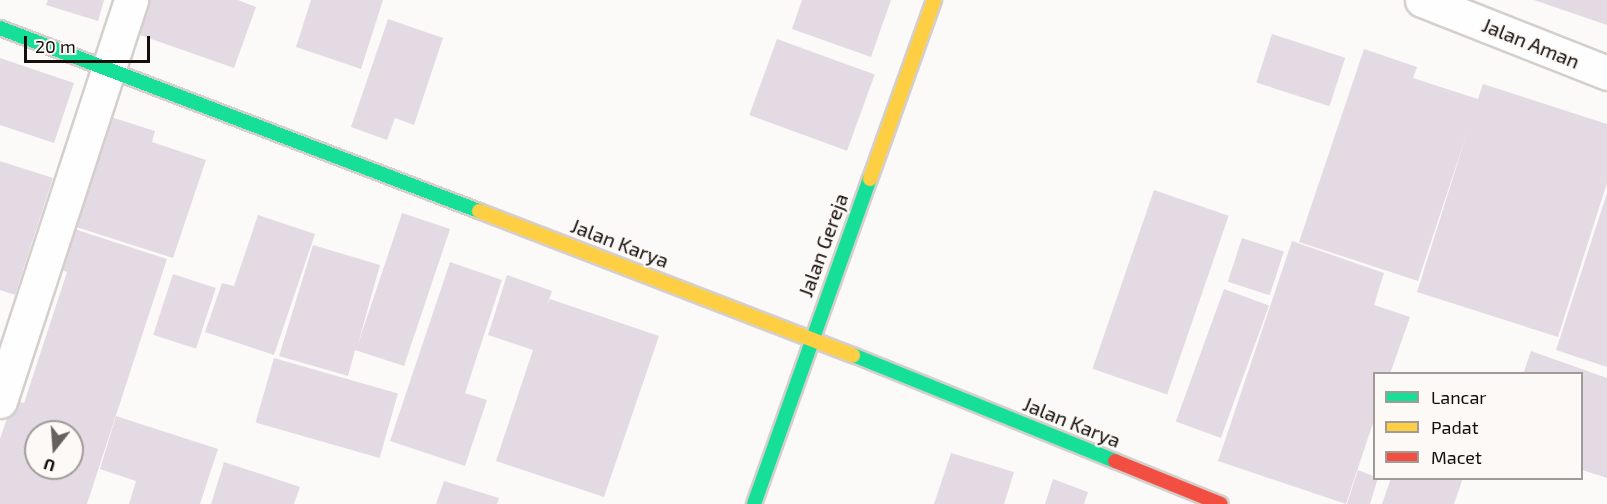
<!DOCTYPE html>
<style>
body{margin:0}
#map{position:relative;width:1607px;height:504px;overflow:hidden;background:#fcfaf8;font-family:"Exo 2",sans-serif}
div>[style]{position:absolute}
.building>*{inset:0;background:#e4dae3;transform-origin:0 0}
.roads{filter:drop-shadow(2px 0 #d4cfcc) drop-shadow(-2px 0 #d4cfcc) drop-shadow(0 2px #d4cfcc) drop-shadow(0 -2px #d4cfcc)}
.street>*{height:33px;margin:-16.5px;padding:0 16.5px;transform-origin:16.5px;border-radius:16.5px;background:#fffefe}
.fast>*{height:14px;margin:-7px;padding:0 7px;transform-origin:7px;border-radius:7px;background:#16e098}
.slow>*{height:14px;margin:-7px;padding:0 7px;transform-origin:7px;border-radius:7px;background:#ffcf43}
.jam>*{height:14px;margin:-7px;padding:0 7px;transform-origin:7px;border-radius:7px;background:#f24e42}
span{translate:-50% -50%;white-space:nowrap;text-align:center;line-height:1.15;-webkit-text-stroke:4.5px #fdf9f7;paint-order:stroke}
.street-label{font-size:20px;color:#150e0a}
.legend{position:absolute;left:1373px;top:372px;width:210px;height:108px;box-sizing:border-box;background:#fdf9f7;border:2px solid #a09b98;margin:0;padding:8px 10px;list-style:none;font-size:18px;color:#150e0a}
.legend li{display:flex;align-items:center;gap:12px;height:30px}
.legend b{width:30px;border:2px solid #a09b98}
.north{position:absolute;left:24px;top:420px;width:60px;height:60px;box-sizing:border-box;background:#fdf9f7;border:2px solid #a09b98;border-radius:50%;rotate:197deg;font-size:16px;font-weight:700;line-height:24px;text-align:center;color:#150e0a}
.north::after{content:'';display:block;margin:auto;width:21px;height:27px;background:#66615d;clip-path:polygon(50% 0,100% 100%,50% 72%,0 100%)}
.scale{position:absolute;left:24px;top:36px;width:126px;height:27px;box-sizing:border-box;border:3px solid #150e0a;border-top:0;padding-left:8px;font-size:18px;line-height:21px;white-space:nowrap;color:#150e0a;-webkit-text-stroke:4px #fdf9f7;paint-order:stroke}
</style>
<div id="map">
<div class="building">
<div style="clip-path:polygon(48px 0,104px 0,98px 21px,46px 5px)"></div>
<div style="clip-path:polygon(149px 0,238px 0,256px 7px,234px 68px,137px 34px)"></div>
<div style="clip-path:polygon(311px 0,383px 0,361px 69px,296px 47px)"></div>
<div style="clip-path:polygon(802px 0,891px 0,871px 57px,792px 29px)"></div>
<div style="clip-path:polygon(1534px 0,1607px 0,1607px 25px)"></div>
<div style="clip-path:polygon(388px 19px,443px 38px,414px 125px,395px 118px,387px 140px,351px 127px)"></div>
<div style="left:1272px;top:34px;width:77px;height:51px;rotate:18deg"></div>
<div style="left:777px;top:39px;width:104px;height:81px;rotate:20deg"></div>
<div style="clip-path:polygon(1364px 49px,1417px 67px,1413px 78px,1478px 99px,1483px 84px,1607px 124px,1607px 183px,1558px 337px,1417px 292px,1468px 130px,1418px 281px,1299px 242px)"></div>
<div style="clip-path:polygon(0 58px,74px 83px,54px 143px,0 125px)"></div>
<div style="clip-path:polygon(108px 116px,155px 131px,152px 142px,206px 160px,173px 258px,73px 226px)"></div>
<div style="clip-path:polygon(0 161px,53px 178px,15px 295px,0 290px)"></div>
<div style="left:1154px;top:190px;width:79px;height:189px;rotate:19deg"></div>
<div style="clip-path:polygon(1607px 193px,1607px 367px,1556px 350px)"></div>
<div style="clip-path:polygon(402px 213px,450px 229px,404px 366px,355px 350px,348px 376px,279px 356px,313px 245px,380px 265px,358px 344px)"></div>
<div style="clip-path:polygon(258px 215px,315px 234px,274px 355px,205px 332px,222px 283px,234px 286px)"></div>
<div style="clip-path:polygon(evenodd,71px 228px,167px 259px,87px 504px,0 504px,0 439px,13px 400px,24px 403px,67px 272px,58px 268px,71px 228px,36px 432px,72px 432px,72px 468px,36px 468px,36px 432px)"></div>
<div style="left:1242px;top:238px;width:44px;height:46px;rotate:18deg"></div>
<div style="clip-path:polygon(1292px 241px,1384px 273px,1374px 305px,1410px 317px,1390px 374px,1374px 374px,1374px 420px,1346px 504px,1218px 461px)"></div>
<div style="clip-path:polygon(450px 262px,502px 280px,465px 393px,487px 400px,465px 466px,390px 441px)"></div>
<div style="left:173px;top:274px;width:45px;height:64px;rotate:18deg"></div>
<div style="clip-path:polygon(507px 275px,552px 291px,547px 305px,550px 299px,659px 336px,604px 497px,496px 461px,533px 350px,488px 335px)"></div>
<div style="left:1224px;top:289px;width:48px;height:141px;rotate:20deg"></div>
<div style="clip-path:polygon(1531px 351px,1607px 378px,1607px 478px,1582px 470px,1582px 374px,1523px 374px)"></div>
<div style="left:274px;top:358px;width:129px;height:67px;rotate:16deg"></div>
<div style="clip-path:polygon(116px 416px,218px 449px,200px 504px,129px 504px,136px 481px,100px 469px)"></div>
<div style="clip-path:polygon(951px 453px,1014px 472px,1004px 504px,934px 504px)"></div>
<div style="clip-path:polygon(224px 462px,300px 487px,294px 504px,211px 504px)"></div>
<div style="clip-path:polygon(1358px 470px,1378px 478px,1370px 504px,1347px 504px)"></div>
<div style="clip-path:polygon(1391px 478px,1463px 478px,1454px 504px,1382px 504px)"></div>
<div style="clip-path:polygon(1053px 479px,1088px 492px,1084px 504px,1045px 504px)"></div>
<div style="clip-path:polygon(444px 481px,499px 498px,497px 504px,436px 504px)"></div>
</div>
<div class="roads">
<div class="street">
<div style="left:1422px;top:0;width:199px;rotate:21.5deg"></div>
<div style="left:0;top:401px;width:422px;rotate:-71.9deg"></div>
</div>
<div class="fast">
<div style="left:0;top:28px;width:513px;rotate:20.91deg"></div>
<div style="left:853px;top:355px;width:283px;rotate:22deg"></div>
<div style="left:754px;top:504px;width:345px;rotate:-70.4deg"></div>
</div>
<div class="slow">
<div style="left:870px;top:179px;width:190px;rotate:-70.3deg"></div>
<div style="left:479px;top:211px;width:401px;rotate:21.1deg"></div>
</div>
<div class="jam">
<div style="left:1115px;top:461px;width:114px;rotate:22.1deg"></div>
</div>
</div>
<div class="street-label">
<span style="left:1531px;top:43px;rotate:22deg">Jalan Aman</span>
<span style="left:620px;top:243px;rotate:21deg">Jalan Karya</span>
<span style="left:823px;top:245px;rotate:-70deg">Jalan Gereja</span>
<span style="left:1072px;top:422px;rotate:22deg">Jalan Karya</span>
</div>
<ul class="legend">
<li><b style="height:8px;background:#16e098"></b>Lancar</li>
<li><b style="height:8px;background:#ffcf43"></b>Padat</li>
<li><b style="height:8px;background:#f24e42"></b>Macet</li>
</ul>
<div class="north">U</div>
<div class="scale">20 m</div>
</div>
